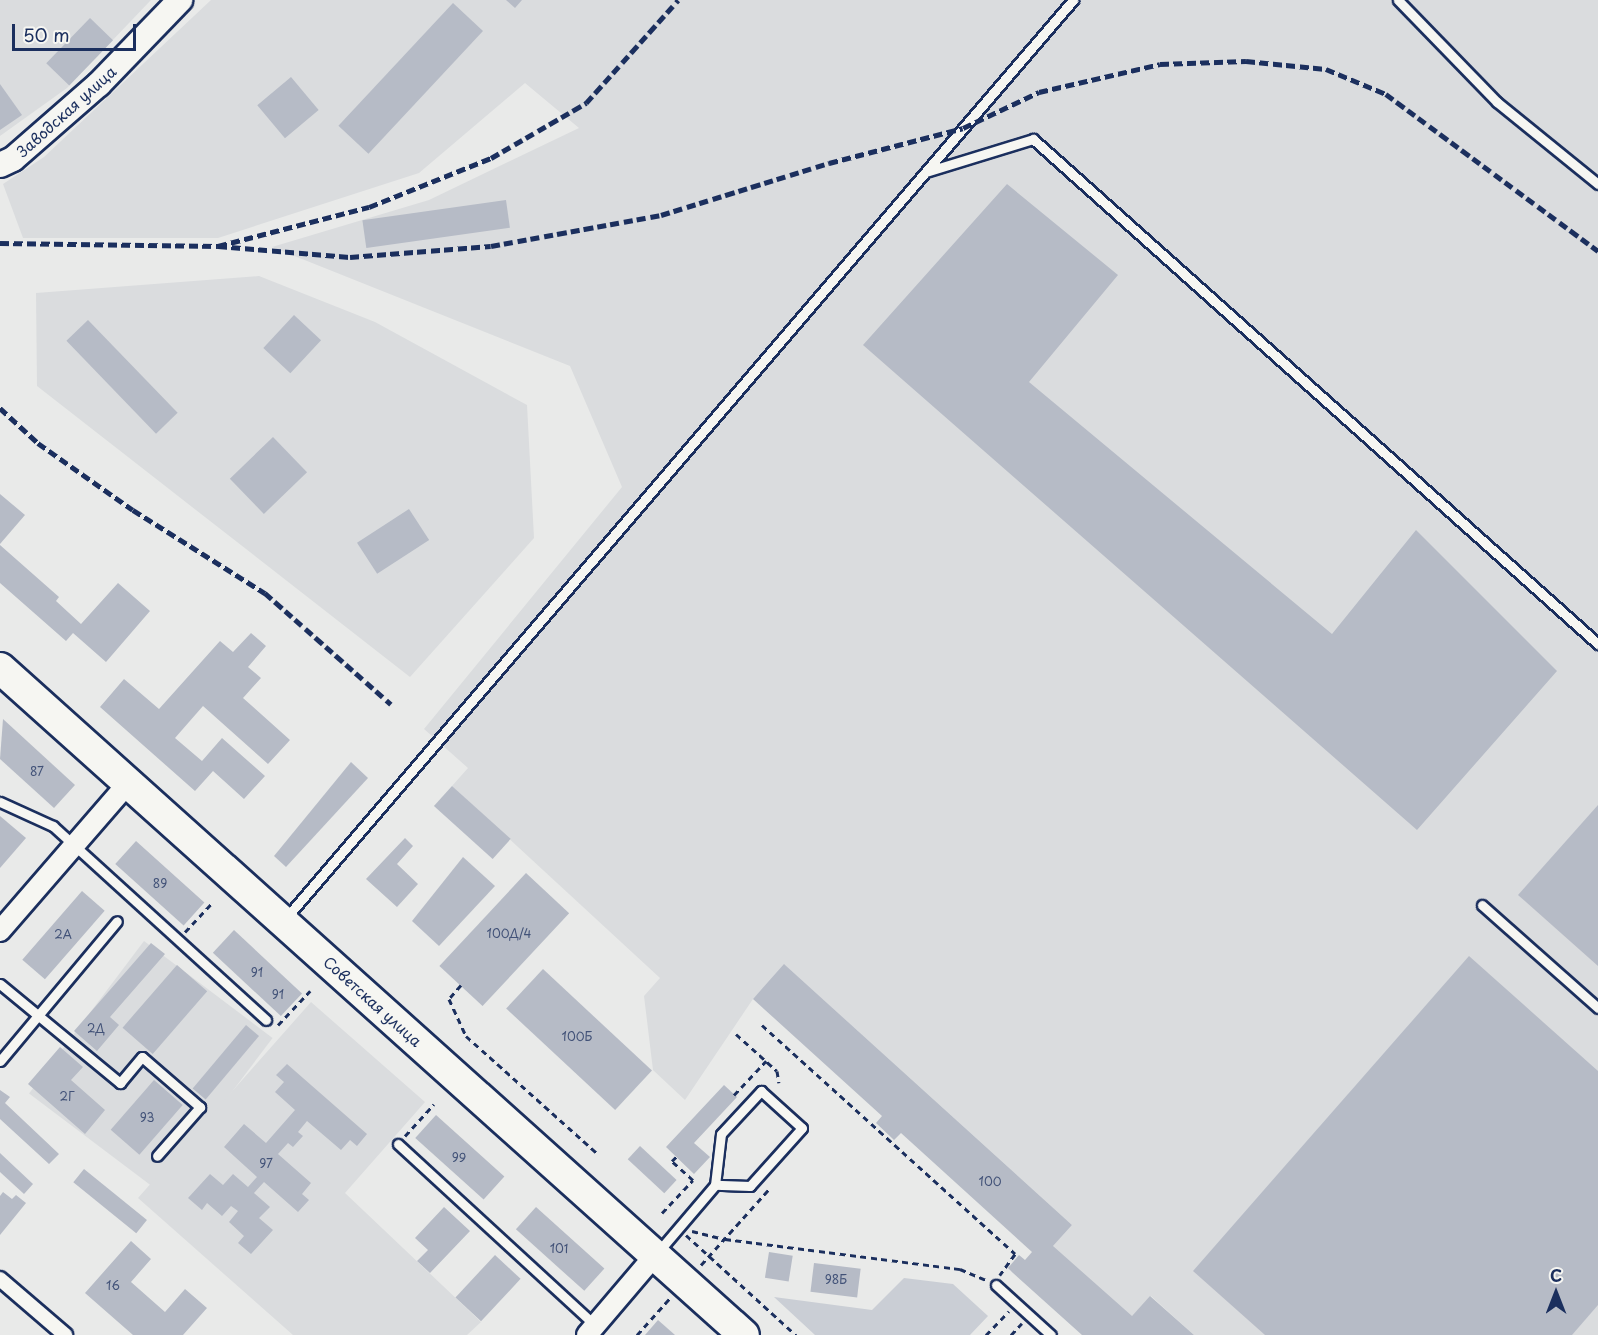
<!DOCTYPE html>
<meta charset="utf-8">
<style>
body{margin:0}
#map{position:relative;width:1598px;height:1335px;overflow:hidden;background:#e9eae9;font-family:"Playpen Sans",sans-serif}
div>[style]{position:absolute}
.built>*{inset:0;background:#dadcde;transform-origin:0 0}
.green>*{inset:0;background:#caced5}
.building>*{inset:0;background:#b6bbc6;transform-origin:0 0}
.path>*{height:3px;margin-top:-1.5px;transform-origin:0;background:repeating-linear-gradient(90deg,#1b2f5e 0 6px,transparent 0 10.5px)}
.roads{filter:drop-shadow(2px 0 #1b2f5e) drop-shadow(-2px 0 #1b2f5e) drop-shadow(0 2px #1b2f5e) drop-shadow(0 -2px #1b2f5e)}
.service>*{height:9px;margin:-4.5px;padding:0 4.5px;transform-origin:4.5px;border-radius:4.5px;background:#f6f6f2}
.pedestrian>*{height:14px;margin:-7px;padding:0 7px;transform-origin:7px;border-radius:7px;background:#f6f6f2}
.minor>*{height:20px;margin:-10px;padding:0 10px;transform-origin:10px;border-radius:10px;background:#f6f6f2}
.tertiary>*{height:24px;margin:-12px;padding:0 12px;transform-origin:12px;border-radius:12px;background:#f6f6f2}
.primary>*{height:30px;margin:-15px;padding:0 15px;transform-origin:15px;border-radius:15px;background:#f6f6f2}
.rail>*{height:4.5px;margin-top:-2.25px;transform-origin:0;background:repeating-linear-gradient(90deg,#1b2f5e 0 9px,transparent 0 13.5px)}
span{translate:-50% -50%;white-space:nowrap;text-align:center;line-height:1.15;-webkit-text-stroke:5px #f6f6f2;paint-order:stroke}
.number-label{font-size:12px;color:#425278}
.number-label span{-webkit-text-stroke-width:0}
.street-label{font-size:15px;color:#1b2f5e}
.north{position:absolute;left:1526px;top:1263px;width:60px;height:60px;-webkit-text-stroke:4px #f6f6f2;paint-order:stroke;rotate:0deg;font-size:16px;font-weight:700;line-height:24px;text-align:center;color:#1b2f5e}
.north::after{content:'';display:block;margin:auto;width:21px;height:27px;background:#1b2f5e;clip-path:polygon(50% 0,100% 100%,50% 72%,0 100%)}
.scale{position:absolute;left:12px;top:24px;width:124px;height:27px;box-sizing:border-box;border:3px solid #1b2f5e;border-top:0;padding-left:8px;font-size:18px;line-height:21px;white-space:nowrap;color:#1b2f5e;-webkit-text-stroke:4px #f6f6f2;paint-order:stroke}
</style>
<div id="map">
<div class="built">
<div style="clip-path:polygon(0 0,151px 0,67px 88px,0 136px)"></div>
<div style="clip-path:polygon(211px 0,1598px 0,1598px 1335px,1194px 1335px,1151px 1296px,1119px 1330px,1041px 1259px,1072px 1225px,785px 965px,753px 999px,685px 1100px,653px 1070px,644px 996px,660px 978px,452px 786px,468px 768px,424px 729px,622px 487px,570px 366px,272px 247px,429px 200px,579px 128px,525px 83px,419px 173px,218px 238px,23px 238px,3px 184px,44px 157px)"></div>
<div style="clip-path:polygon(259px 276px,375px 322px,527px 405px,534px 538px,410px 677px,37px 386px,36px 293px)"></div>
<div style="left:144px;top:941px;width:161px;height:191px;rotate:37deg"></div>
<div style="clip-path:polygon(311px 1002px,425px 1102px,345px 1193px,481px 1322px,467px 1335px,293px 1335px,138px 1198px)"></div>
</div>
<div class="green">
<div style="clip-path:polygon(904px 1278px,953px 1284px,988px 1316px,970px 1335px,815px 1335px,774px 1297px,872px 1310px)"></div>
</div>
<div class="building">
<div style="clip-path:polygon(506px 0,522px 0,515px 8px)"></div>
<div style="left:453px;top:3px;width:41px;height:168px;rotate:43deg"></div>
<div style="left:90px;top:18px;width:32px;height:63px;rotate:44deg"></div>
<div style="left:291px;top:77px;width:43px;height:44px;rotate:50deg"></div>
<div style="clip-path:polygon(0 84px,22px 115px,0 130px)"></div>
<div style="clip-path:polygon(1007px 184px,1118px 275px,1029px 382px,1332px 634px,1416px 530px,1557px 671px,1417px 830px,863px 345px)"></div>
<div style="left:506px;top:200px;width:28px;height:145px;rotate:82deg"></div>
<div style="left:294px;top:315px;width:37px;height:45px;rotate:43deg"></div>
<div style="left:88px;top:320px;width:129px;height:30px;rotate:46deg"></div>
<div style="left:273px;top:437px;width:49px;height:60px;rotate:46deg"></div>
<div style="clip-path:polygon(0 494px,25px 515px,0 544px)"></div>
<div style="left:409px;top:509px;width:37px;height:62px;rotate:57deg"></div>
<div style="clip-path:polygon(0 545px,59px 597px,56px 601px,81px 624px,118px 583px,150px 611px,106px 662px,73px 633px,66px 641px,0 583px)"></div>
<div style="clip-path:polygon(251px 633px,266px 646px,248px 667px,261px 678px,243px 698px,290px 740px,268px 764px,203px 706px,175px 738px,202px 761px,222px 738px,265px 776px,244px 799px,213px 771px,195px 791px,100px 707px,124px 679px,159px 709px,220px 641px,233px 652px)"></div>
<div style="clip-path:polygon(3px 719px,75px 785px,54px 808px,0 759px)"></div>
<div style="clip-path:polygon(351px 762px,368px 778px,286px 867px,274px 856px)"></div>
<div style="left:452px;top:786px;width:79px;height:27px;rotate:42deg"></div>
<div style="clip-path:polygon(1598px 805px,1598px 966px,1518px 895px)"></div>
<div style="clip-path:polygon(0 816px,26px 838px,0 868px)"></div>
<div style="clip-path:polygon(405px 838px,413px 846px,397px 864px,418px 884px,397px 907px,366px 879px)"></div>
<div style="left:136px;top:841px;width:92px;height:31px;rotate:42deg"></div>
<div style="clip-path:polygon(463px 857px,495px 886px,439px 946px,412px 921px)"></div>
<div style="left:526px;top:873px;width:59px;height:127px;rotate:43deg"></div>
<div style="left:82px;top:891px;width:30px;height:91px;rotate:41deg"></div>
<div style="left:234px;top:930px;width:93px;height:31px;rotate:43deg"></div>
<div style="clip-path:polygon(151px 943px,165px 954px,110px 1017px,119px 1025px,97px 1051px,74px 1031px)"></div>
<div style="clip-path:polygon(1469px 956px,1598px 1071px,1598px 1305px,1572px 1335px,1265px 1335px,1193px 1271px)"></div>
<div style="clip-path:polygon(784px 964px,1072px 1225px,1053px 1246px,1132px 1316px,1150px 1296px,1194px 1335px,1082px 1335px,1013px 1273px,1008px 1268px,1019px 1255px,1025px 1260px,1032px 1252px,901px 1133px,894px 1140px,876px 1123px,882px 1116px,753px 999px)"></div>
<div style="left:177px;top:965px;width:40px;height:83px;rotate:41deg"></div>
<div style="left:543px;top:969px;width:149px;height:54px;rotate:43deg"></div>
<div style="left:246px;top:1025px;width:17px;height:83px;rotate:40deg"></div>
<div style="clip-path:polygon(60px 1047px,83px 1067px,71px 1080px,105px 1110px,85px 1134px,28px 1084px)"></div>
<div style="clip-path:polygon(287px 1064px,367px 1134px,357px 1146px,350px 1140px,341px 1150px,307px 1121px,298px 1132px,303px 1136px,293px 1147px,288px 1143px,278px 1154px,311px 1183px,302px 1194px,309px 1200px,298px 1212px,264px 1182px,254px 1193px,270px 1207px,259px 1218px,273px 1230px,251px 1254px,238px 1243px,244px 1236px,229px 1222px,238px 1211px,231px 1206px,222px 1216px,207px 1203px,202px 1210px,188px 1198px,210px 1174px,223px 1185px,233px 1174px,248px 1187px,257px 1177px,224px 1147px,244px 1124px,266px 1143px,295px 1110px,275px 1092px,284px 1082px,276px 1075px)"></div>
<div style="left:154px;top:1080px;width:38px;height:66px;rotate:41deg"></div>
<div style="clip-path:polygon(724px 1085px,737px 1097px,694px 1143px,710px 1157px,694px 1174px,666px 1147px)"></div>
<div style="clip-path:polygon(0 1090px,10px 1097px,5px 1103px,59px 1154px,49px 1164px,0 1119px)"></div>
<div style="left:436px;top:1115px;width:92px;height:31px;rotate:42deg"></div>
<div style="left:640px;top:1146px;width:50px;height:18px;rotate:43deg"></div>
<div style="clip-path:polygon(0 1153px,33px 1184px,24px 1194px,0 1172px)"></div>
<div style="left:84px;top:1169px;width:81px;height:17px;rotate:39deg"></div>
<div style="clip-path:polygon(3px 1192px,12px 1199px,16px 1195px,26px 1203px,0 1235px,0 1196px)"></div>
<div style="clip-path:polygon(444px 1207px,470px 1231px,430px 1273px,417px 1261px,428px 1250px,415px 1238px)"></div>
<div style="left:536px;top:1207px;width:92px;height:30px;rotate:42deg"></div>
<div style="clip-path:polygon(131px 1241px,151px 1259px,131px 1282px,165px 1312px,185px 1289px,207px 1308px,183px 1335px,133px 1335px,85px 1293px)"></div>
<div style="left:769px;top:1252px;width:24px;height:26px;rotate:9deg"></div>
<div style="left:495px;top:1255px;width:35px;height:58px;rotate:43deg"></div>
<div style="left:814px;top:1263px;width:47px;height:29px;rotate:7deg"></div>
<div style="clip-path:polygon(658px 1320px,675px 1335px,645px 1335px)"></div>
</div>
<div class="path">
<div style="left:185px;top:932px;width:41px;rotate:-47deg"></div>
<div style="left:461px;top:985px;width:18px;rotate:131deg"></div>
<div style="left:449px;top:999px;width:41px;rotate:65.3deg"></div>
<div style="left:466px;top:1036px;width:176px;rotate:41.8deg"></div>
<div style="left:278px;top:1025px;width:47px;rotate:-46.7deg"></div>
<div style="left:762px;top:1025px;width:341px;rotate:42.1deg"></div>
<div style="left:1015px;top:1254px;width:26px;rotate:126deg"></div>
<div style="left:736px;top:1034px;width:55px;rotate:42.1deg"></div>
<div style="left:777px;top:1071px;width:12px;rotate:81deg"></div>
<div style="left:734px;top:1095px;width:47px;rotate:-46.7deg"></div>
<div style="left:405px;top:1136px;width:43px;rotate:-47.8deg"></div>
<div style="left:662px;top:1213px;width:45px;rotate:-46.8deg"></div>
<div style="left:693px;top:1180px;width:28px;rotate:-138deg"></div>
<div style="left:672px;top:1161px;width:6px;rotate:-45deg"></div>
<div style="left:692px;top:1231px;width:34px;rotate:14deg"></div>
<div style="left:725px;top:1239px;width:237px;rotate:7.3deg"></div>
<div style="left:960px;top:1269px;width:28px;rotate:23deg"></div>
<div style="left:686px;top:1235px;width:149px;rotate:42.3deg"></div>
<div style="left:701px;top:1265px;width:103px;rotate:-48.1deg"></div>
<div style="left:637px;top:1335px;width:50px;rotate:-48.3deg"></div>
<div style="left:986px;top:1335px;width:33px;rotate:-46deg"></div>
<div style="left:1011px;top:1335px;width:16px;rotate:-47deg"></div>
</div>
<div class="roads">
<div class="service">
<div style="left:1398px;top:0;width:142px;rotate:45.9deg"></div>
<div style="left:1497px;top:102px;width:130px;rotate:39.1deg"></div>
<div style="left:926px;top:172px;width:112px;rotate:-17.1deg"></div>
<div style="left:1033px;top:139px;width:758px;rotate:41.79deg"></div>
<div style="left:0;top:802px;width:58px;rotate:24.4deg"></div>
<div style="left:53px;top:826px;width:288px;rotate:42.3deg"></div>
<div style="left:1482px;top:905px;width:155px;rotate:41.6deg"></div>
<div style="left:285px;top:919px;width:1211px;rotate:-49.39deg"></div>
<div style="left:0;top:984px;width:156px;rotate:39.5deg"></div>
<div style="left:120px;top:1083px;width:34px;rotate:-50deg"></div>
<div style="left:142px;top:1057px;width:77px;rotate:40.8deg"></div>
<div style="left:200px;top:1107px;width:65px;rotate:131.3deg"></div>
<div style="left:0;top:1061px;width:182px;rotate:-50.1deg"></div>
<div style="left:398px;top:1144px;width:268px;rotate:42.6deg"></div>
<div style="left:658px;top:1252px;width:88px;rotate:-49.6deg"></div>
<div style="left:715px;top:1185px;width:51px;rotate:-83.3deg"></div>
<div style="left:721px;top:1134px;width:59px;rotate:-47.1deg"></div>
<div style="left:761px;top:1091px;width:55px;rotate:42.1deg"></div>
<div style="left:802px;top:1128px;width:78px;rotate:131.9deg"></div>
<div style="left:750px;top:1186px;width:35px;rotate:-178deg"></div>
<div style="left:996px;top:1285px;width:74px;rotate:42.3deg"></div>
</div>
<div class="pedestrian">
<div style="left:0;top:1279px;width:86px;rotate:40.7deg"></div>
</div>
<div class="minor">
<div style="left:0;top:931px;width:196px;rotate:-49.1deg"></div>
<div style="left:587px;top:1335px;width:106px;rotate:-49.6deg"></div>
</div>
<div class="tertiary">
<div style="left:0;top:165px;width:14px;rotate:-25deg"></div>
<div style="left:13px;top:159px;width:114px;rotate:-41.1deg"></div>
<div style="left:99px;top:84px;width:117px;rotate:-46deg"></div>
</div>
<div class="primary">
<div style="left:0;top:668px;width:999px;rotate:41.88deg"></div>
</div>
</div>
<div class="rail">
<div style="left:0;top:243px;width:218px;rotate:0.8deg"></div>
<div style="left:218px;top:246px;width:156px;rotate:-14.5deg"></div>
<div style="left:369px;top:207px;width:131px;rotate:-21.9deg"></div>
<div style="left:491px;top:158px;width:110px;rotate:-30.1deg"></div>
<div style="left:586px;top:103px;width:138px;rotate:-48.2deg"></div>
<div style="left:218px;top:246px;width:132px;rotate:4.8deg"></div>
<div style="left:350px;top:257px;width:141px;rotate:-4.5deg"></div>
<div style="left:491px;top:246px;width:173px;rotate:-10.3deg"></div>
<div style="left:661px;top:215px;width:176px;rotate:-17.2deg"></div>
<div style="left:829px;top:163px;width:138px;rotate:-14.6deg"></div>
<div style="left:963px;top:128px;width:84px;rotate:-25.3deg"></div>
<div style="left:1039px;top:92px;width:124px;rotate:-13deg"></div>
<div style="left:1160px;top:64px;width:86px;rotate:-2deg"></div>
<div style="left:1246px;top:61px;width:80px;rotate:5.7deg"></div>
<div style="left:1326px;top:69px;width:65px;rotate:22.6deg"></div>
<div style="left:1386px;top:94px;width:264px;rotate:36.5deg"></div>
<div style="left:0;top:408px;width:52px;rotate:42.6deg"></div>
<div style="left:38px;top:443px;width:116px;rotate:35.2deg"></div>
<div style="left:133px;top:510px;width:156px;rotate:32.2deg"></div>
<div style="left:265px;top:593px;width:168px;rotate:41.4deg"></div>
</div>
<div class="number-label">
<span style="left:37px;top:772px">87</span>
<span style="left:160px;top:884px">89</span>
<span style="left:509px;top:934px">100Д/4</span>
<span style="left:63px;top:935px">2А</span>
<span style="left:257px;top:973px">91</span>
<span style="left:278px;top:995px">91</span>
<span style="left:96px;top:1029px">2Д</span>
<span style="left:577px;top:1037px">100Б</span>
<span style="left:67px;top:1097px">2Г</span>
<span style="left:147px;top:1118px">93</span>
<span style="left:459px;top:1158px">99</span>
<span style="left:266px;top:1164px">97</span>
<span style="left:990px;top:1182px">100</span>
<span style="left:559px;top:1249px">101</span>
<span style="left:836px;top:1280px">98Б</span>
<span style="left:113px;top:1286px">16</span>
</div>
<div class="street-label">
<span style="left:66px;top:111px;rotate:-42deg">Заводская улица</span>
<span style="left:373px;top:1001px;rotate:42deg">Советская улица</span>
</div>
<div class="north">С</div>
<div class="scale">50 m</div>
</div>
